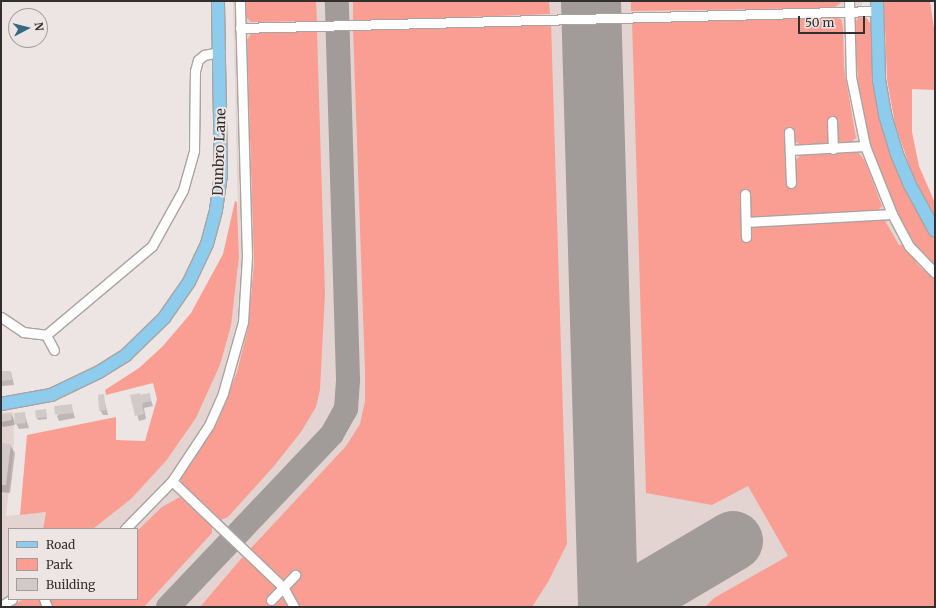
<!DOCTYPE html>
<style>
body{margin:0}
#map{position:relative;width:936px;height:608px;overflow:hidden;background:#ede5e4;font-family:Merriweather,serif}
div>[style]{position:absolute}
.built>*{inset:0;background:#e4d4d1}
.green>*{inset:0;background:#fa9e93}
.shadow>*{inset:0;background:#0003}
.taxiway>*{height:24px;margin:-12px;padding:0 12px;transform-origin:12px;border-radius:12px;background:#a19b9a}
.runway>*{height:60px;margin:-30px;padding:0 30px;transform-origin:30px;border-radius:30px;background:#a19b9a}
.building>*{inset:0;background:#d2cac9;transform-origin:0 0}
.roads{filter:drop-shadow(1px 0 #aaa3a2) drop-shadow(-1px 0 #aaa3a2) drop-shadow(0 1px #aaa3a2) drop-shadow(0 -1px #aaa3a2)}
.minor>*{height:9px;margin:-4.5px;padding:0 4.5px;transform-origin:4.5px;border-radius:4.5px;background:#fff}
.major>*{height:12px;margin:-6px;padding:0 6px;transform-origin:6px;border-radius:6px;background:#8dccec}
span{translate:-50% -50%;white-space:nowrap;text-align:center;line-height:1.15;-webkit-text-stroke:4px #ede5e4;paint-order:stroke}
.street-label{font-size:14px;color:#322f2f}
.frame{position:absolute;inset:0;border:2px solid #322f2f;pointer-events:none}
.legend{position:absolute;left:8px;top:528px;width:130px;height:72px;box-sizing:border-box;background:#ede5e4;border:1px solid #a29c9c;margin:0;padding:5px 7px;list-style:none;font-size:12px;color:#322f2f}
.legend li{display:flex;align-items:center;gap:8px;height:20px}
.legend b{width:20px;border:1px solid #a29c9c}
.north{position:absolute;left:8px;top:8px;width:40px;height:40px;box-sizing:border-box;background:#ede5e4;border:1px solid #a29c9c;border-radius:50%;rotate:83deg;font-size:11px;font-weight:700;line-height:16px;text-align:center;color:#322f2f}
.north::after{content:'';display:block;margin:auto;width:14px;height:18px;background:#346885;clip-path:polygon(50% 0,100% 100%,50% 72%,0 100%)}
.scale{position:absolute;left:798px;top:16px;width:67px;height:18px;box-sizing:border-box;border:2px solid #322f2f;border-top:0;padding-left:5px;font-size:12px;line-height:14px;white-space:nowrap;color:#322f2f;-webkit-text-stroke:3px #ede5e4;paint-order:stroke}
</style>
<div id="map">
<div class="built">
<div style="clip-path:polygon(233px 1px,862px 1px,862px 32px,872px 125px,935px 256px,935px 607px,1px 607px,1px 413px,13px 412px,14px 444px,6px 516px,46px 512px,43px 529px,9px 529px,9px 599px,137px 599px,137px 529px,93px 529px,131px 499px,166px 461px,196px 418px,220px 365px,231px 326px,239px 257px)"></div>
</div>
<div class="green">
<div style="clip-path:polygon(245px 1px,316px 1px,317px 21px,251px 22px,245px 16px)"></div>
<div style="clip-path:polygon(353px 1px,549px 1px,550px 14px,353px 21px)"></div>
<div style="clip-path:polygon(631px 1px,843px 1px,834px 8px,631px 11px)"></div>
<div style="clip-path:polygon(884px 1px,930px 1px,935px 35px,935px 86px,934px 90px,912px 89px,912px 132px,919px 166px,935px 203px,935px 218px,912px 173px,895px 124px,887px 80px)"></div>
<div style="clip-path:polygon(830px 16px,841px 19px,843px 27px,844px 68px,856px 138px,850px 143px,829px 142px,828px 144px,802px 146px,793px 140px,794px 161px,803px 153px,858px 152px,865px 161px,882px 206px,875px 213px,754px 218px,750px 216px,747px 195px,740px 195px,742px 237px,754px 224px,884px 219px,899px 245px,904px 245px,918px 265px,935px 280px,935px 607px,705px 607px,714px 598px,788px 556px,748px 486px,712px 505px,646px 493px,632px 20px)"></div>
<div style="clip-path:polygon(859px 17px,867px 18px,871px 25px,874px 75px,885px 135px,898px 173px,935px 241px,935px 267px,920px 252px,899px 217px,881px 179px,870px 146px,858px 83px,855px 22px)"></div>
<div style="clip-path:polygon(551px 22px,567px 544px,548px 582px,532px 607px,200px 607px,240px 560px,346px 446px,360px 424px,365px 401px,365px 372px,353px 28px)"></div>
<div style="clip-path:polygon(317px 30px,325px 293px,320px 390px,316px 407px,301px 432px,274px 466px,228px 517px,221px 520px,182px 485px,181px 479px,218px 420px,237px 372px,248px 328px,254px 263px,247px 40px,252px 32px,256px 31px)"></div>
<div style="clip-path:polygon(235px 201px,237px 202px,239px 257px,231px 326px,220px 365px,196px 418px,166px 461px,131px 499px,93px 529px,43px 529px,46px 512px,20px 515px,27px 435px,116px 417px,116px 440px,145px 441px,157px 399px,153px 383px,106px 395px,105px 390px,139px 368px,163px 346px,191px 313px,223px 254px)"></div>
<div style="clip-path:polygon(180px 497px,212px 526px,212px 533px,144px 607px,10px 607px,24px 599px,137px 599px,137px 531px,162px 507px)"></div>
</div>
<div class="shadow">
<div style="clip-path:polygon(1px 372px,11px 372px,14px 385px,1px 386px)"></div>
<div style="clip-path:polygon(149px 394px,153px 406px,144px 408px,146px 419px,139px 421px,132px 396px)"></div>
<div style="clip-path:polygon(103px 395px,108px 415px,103px 415px,100px 410px)"></div>
<div style="clip-path:polygon(71px 405px,75px 418px,59px 421px,57px 416px)"></div>
<div style="clip-path:polygon(46px 412px,47px 419px,38px 420px,37px 418px)"></div>
<div style="clip-path:polygon(24px 413px,29px 428px,19px 429px,14px 420px,15px 425px,3px 427px,1px 424px,1px 415px,11px 414px,16px 423px)"></div>
<div style="clip-path:polygon(1px 444px,10px 445px,15px 453px,10px 493px,1px 492px)"></div>
</div>
<div class="taxiway">
<div style="left:168px;top:607px;width:238px;rotate:-46.5deg"></div>
<div style="left:332px;top:434px;width:29px;rotate:-61deg"></div>
<div style="left:346px;top:409px;width:30px;rotate:-86deg"></div>
<div style="left:348px;top:379px;width:378px;rotate:-91.7deg"></div>
</div>
<div class="runway">
<div style="left:591px;top:1px;width:606px;rotate:88.39deg"></div>
<div style="left:621px;top:607px;width:130px;rotate:-30.5deg"></div>
</div>
<div class="building">
<div style="clip-path:polygon(1px 371px,11px 371px,12px 380px,1px 381px)"></div>
<div style="clip-path:polygon(140px 393px,140px 395px,150px 393px,151px 401px,142px 403px,144px 414px,135px 416px,130px 395px)"></div>
<div style="clip-path:polygon(104px 394px,106px 410px,99px 411px,98px 395px)"></div>
<div style="left:72px;top:404px;width:9px;height:18px;rotate:84deg"></div>
<div style="left:46px;top:409px;width:8px;height:11px;rotate:83deg"></div>
<div style="left:25px;top:412px;width:11px;height:11px;rotate:85deg"></div>
<div style="clip-path:polygon(11px 413px,12px 420px,1px 422px,1px 414px)"></div>
<div style="clip-path:polygon(1px 443px,11px 444px,6px 485px,1px 485px)"></div>
</div>
<div class="roads">
<div class="minor">
<div style="left:849px;top:1px;width:76px;rotate:88.5deg"></div>
<div style="left:851px;top:77px;width:70px;rotate:78.5deg"></div>
<div style="left:865px;top:146px;width:73px;rotate:68.3deg"></div>
<div style="left:892px;top:214px;width:36px;rotate:62deg"></div>
<div style="left:909px;top:246px;width:37px;rotate:46deg"></div>
<div style="left:240px;top:28px;width:637px;rotate:-1.53deg"></div>
<div style="left:832px;top:121px;width:28px;rotate:88deg"></div>
<div style="left:789px;top:132px;width:51px;rotate:87.8deg"></div>
<div style="left:790px;top:150px;width:75px;rotate:-3.1deg"></div>
<div style="left:745px;top:194px;width:43px;rotate:88.7deg"></div>
<div style="left:746px;top:222px;width:146px;rotate:-3.1deg"></div>
<div style="left:1px;top:317px;width:27px;rotate:34deg"></div>
<div style="left:23px;top:332px;width:23px;rotate:7deg"></div>
<div style="left:46px;top:335px;width:138px;rotate:-40deg"></div>
<div style="left:152px;top:246px;width:64px;rotate:-61deg"></div>
<div style="left:183px;top:190px;width:41px;rotate:-74.2deg"></div>
<div style="left:194px;top:151px;width:80px;rotate:-89.3deg"></div>
<div style="left:195px;top:71px;width:11px;rotate:-75deg"></div>
<div style="left:198px;top:60px;width:8px;rotate:-40deg"></div>
<div style="left:204px;top:55px;width:16px;rotate:-11deg"></div>
<div style="left:46px;top:335px;width:17px;rotate:62deg"></div>
<div style="left:172px;top:481px;width:153px;rotate:43.7deg"></div>
<div style="left:283px;top:587px;width:23px;rotate:61deg"></div>
<div style="left:125px;top:529px;width:67px;rotate:-45.6deg"></div>
<div style="left:172px;top:481px;width:67px;rotate:-56.5deg"></div>
<div style="left:209px;top:425px;width:35px;rotate:-66deg"></div>
<div style="left:223px;top:393px;width:74px;rotate:-74.3deg"></div>
<div style="left:243px;top:322px;width:65px;rotate:-86.5deg"></div>
<div style="left:247px;top:257px;width:256px;rotate:-91.6deg"></div>
<div style="left:44px;top:599px;width:9px;rotate:69deg"></div>
<div style="left:271px;top:600px;width:35px;rotate:-46deg"></div>
<div style="left:1px;top:606px;width:13px;rotate:-32deg"></div>
</div>
<div class="major">
<div style="left:877px;top:1px;width:79px;rotate:88.5deg"></div>
<div style="left:879px;top:80px;width:36px;rotate:80deg"></div>
<div style="left:885px;top:115px;width:39px;rotate:73deg"></div>
<div style="left:896px;top:152px;width:36px;rotate:67deg"></div>
<div style="left:910px;top:185px;width:52px;rotate:61.5deg"></div>
<div style="left:1px;top:404px;width:51px;rotate:-10.2deg"></div>
<div style="left:51px;top:395px;width:53px;rotate:-25.6deg"></div>
<div style="left:99px;top:372px;width:32px;rotate:-32deg"></div>
<div style="left:126px;top:355px;width:53px;rotate:-44.2deg"></div>
<div style="left:164px;top:318px;width:44px;rotate:-55.2deg"></div>
<div style="left:189px;top:282px;width:42px;rotate:-64.7deg"></div>
<div style="left:207px;top:244px;width:35px;rotate:-75deg"></div>
<div style="left:216px;top:210px;width:34px;rotate:-82deg"></div>
<div style="left:221px;top:176px;width:175px;rotate:-91deg"></div>
</div>
</div>
<div class="street-label">
<span style="left:219px;top:152px;rotate:-88deg">Dunbro Lane</span>
</div>
<div class="frame"></div>
<ul class="legend">
<li><b style="height:5px;background:#8dccec"></b>Road</li>
<li><b style="height:11px;background:#fa9e93"></b>Park</li>
<li><b style="height:11px;background:#d2cac9"></b>Building</li>
</ul>
<div class="north">N</div>
<div class="scale">50 m</div>
</div>
